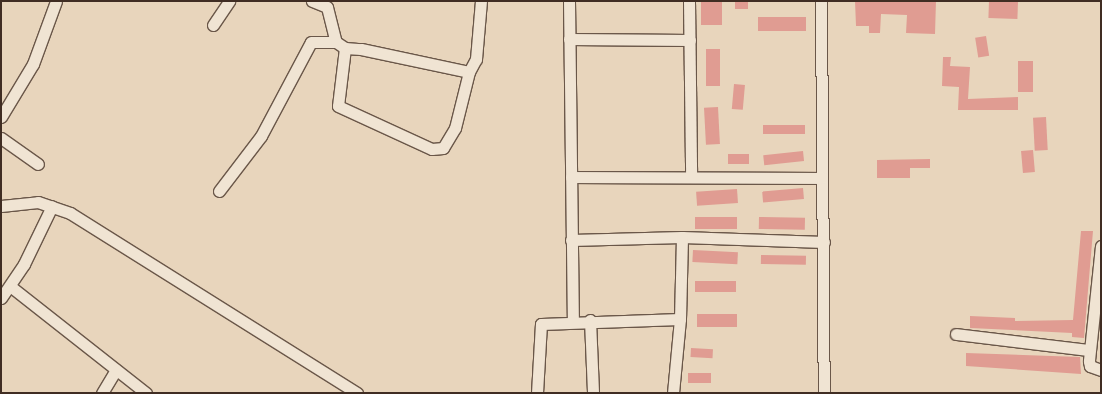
<!DOCTYPE html>
<style>
body{margin:0}
#map{position:relative;width:1102px;height:394px;overflow:hidden;background:#e8d5bc;font-family:"IM FELL Great Primer",serif}
div>[style]{position:absolute}
.building>*{inset:0;background:#e09c92;transform-origin:0 0}
.roads{filter:drop-shadow(1px 0 #6a5749) drop-shadow(-1px 0 #6a5749) drop-shadow(0 1px #6a5749) drop-shadow(0 -1px #6a5749)}
.minor>*{height:11px;margin:-5.5px;padding:0 5.5px;transform-origin:5.5px;border-radius:5.5px;background:#f0e4d3}
span{translate:-50% -50%;white-space:nowrap;text-align:center;line-height:1.15;-webkit-text-stroke:3px #f0e4d3;paint-order:stroke}
.frame{position:absolute;inset:0;border:2px solid #402d23;pointer-events:none}
</style>
<div id="map">
<div class="building">
<div style="left:701px;top:1px;width:21px;height:24px"></div>
<div style="left:735px;top:1px;width:13px;height:8px"></div>
<div style="clip-path:polygon(855px 1px,936px 1px,935px 34px,906px 33px,907px 15px,881px 14px,880px 33px,869px 33px,869px 26px,856px 26px)"></div>
<div style="left:989px;top:1px;width:29px;height:17px;rotate:2deg"></div>
<div style="left:806px;top:17px;width:14px;height:48px;rotate:90deg"></div>
<div style="left:986px;top:36px;width:20px;height:11px;rotate:81deg"></div>
<div style="left:706px;top:49px;width:14px;height:37px"></div>
<div style="clip-path:polygon(943px 57px,951px 57px,950px 66px,970px 67px,968px 99px,1018px 97px,1018px 110px,958px 110px,959px 87px,942px 86px)"></div>
<div style="left:1018px;top:61px;width:15px;height:31px"></div>
<div style="left:734px;top:84px;width:11px;height:25px;rotate:5deg"></div>
<div style="left:718px;top:107px;width:37px;height:14px;rotate:87deg"></div>
<div style="left:1046px;top:117px;width:33px;height:13px;rotate:87deg"></div>
<div style="left:763px;top:125px;width:42px;height:9px"></div>
<div style="left:1033px;top:150px;width:22px;height:12px;rotate:85deg"></div>
<div style="left:803px;top:151px;width:10px;height:40px;rotate:84deg"></div>
<div style="left:728px;top:154px;width:21px;height:10px"></div>
<div style="clip-path:polygon(930px 159px,930px 168px,910px 168px,910px 178px,877px 178px,877px 160px)"></div>
<div style="left:803px;top:188px;width:11px;height:41px;rotate:85deg"></div>
<div style="left:737px;top:189px;width:14px;height:41px;rotate:86deg"></div>
<div style="left:695px;top:217px;width:42px;height:12px"></div>
<div style="left:759px;top:217px;width:46px;height:12px;rotate:1deg"></div>
<div style="clip-path:polygon(1081px 231px,1093px 231px,1084px 338px,1072px 337px,1072px 333px,970px 328px,970px 316px,1015px 318px,1015px 321px,1073px 320px)"></div>
<div style="left:693px;top:250px;width:45px;height:12px;rotate:3deg"></div>
<div style="left:761px;top:255px;width:45px;height:9px;rotate:1deg"></div>
<div style="left:736px;top:281px;width:11px;height:41px;rotate:90deg"></div>
<div style="left:697px;top:314px;width:40px;height:13px"></div>
<div style="left:691px;top:348px;width:22px;height:9px;rotate:3deg"></div>
<div style="clip-path:polygon(966px 353px,1080px 357px,1081px 374px,966px 366px)"></div>
<div style="left:711px;top:373px;width:10px;height:23px;rotate:90deg"></div>
</div>
<div class="roads">
<div class="minor">
<div style="left:312px;top:1px;width:16px;rotate:22deg"></div>
<div style="left:327px;top:7px;width:36px;rotate:76deg"></div>
<div style="left:569px;top:1px;width:319px;rotate:89.3deg"></div>
<div style="left:689px;top:1px;width:175px;rotate:89.3deg"></div>
<div style="left:821px;top:1px;width:392px;rotate:89.6deg"></div>
<div style="left:213px;top:25px;width:29px;rotate:-56deg"></div>
<div style="left:569px;top:39px;width:121px;rotate:0.5deg"></div>
<div style="left:345px;top:48px;width:16px;rotate:4deg"></div>
<div style="left:361px;top:49px;width:110px;rotate:12deg"></div>
<div style="left:469px;top:72px;width:15px;rotate:-62deg"></div>
<div style="left:476px;top:59px;width:58px;rotate:-85.1deg"></div>
<div style="left:1px;top:117px;width:62px;rotate:-58.9deg"></div>
<div style="left:33px;top:64px;width:67px;rotate:-69.9deg"></div>
<div style="left:1px;top:138px;width:45px;rotate:35.1deg"></div>
<div style="left:571px;top:177px;width:251px;rotate:0.2deg"></div>
<div style="left:219px;top:191px;width:69px;rotate:-52.6deg"></div>
<div style="left:261px;top:136px;width:106px;rotate:-62deg"></div>
<div style="left:311px;top:42px;width:25px"></div>
<div style="left:336px;top:42px;width:11px;rotate:34deg"></div>
<div style="left:345px;top:48px;width:58px;rotate:96.9deg"></div>
<div style="left:338px;top:106px;width:103px;rotate:24.6deg"></div>
<div style="left:432px;top:149px;width:11px;rotate:-5deg"></div>
<div style="left:443px;top:148px;width:23px;rotate:-59deg"></div>
<div style="left:455px;top:128px;width:58px;rotate:-76deg"></div>
<div style="left:1px;top:206px;width:37px;rotate:-6deg"></div>
<div style="left:38px;top:202px;width:34px;rotate:19deg"></div>
<div style="left:70px;top:213px;width:339px;rotate:32.1deg"></div>
<div style="left:571px;top:240px;width:111px;rotate:-1.5deg"></div>
<div style="left:682px;top:237px;width:142px;rotate:2deg"></div>
<div style="left:1101px;top:246px;width:116px;rotate:96deg"></div>
<div style="left:1089px;top:361px;width:5px;rotate:79deg"></div>
<div style="left:1090px;top:366px;width:12px;rotate:20deg"></div>
<div style="left:10px;top:286px;width:173px;rotate:38.2deg"></div>
<div style="left:1px;top:298px;width:41px;rotate:-55.9deg"></div>
<div style="left:24px;top:264px;width:64px;rotate:-64.2deg"></div>
<div style="left:590px;top:320px;width:73px;rotate:87.6deg"></div>
<div style="left:956px;top:334px;width:134px;rotate:6.9deg"></div>
<div style="left:102px;top:393px;width:27px;rotate:-59deg"></div>
<div style="left:537px;top:393px;width:69px;rotate:-86.7deg"></div>
<div style="left:541px;top:324px;width:139px;rotate:-2.1deg"></div>
<div style="left:673px;top:393px;width:74px;rotate:-84.6deg"></div>
<div style="left:680px;top:319px;width:82px;rotate:-88.6deg"></div>
</div>
</div>
<div class="frame"></div>
</div>
